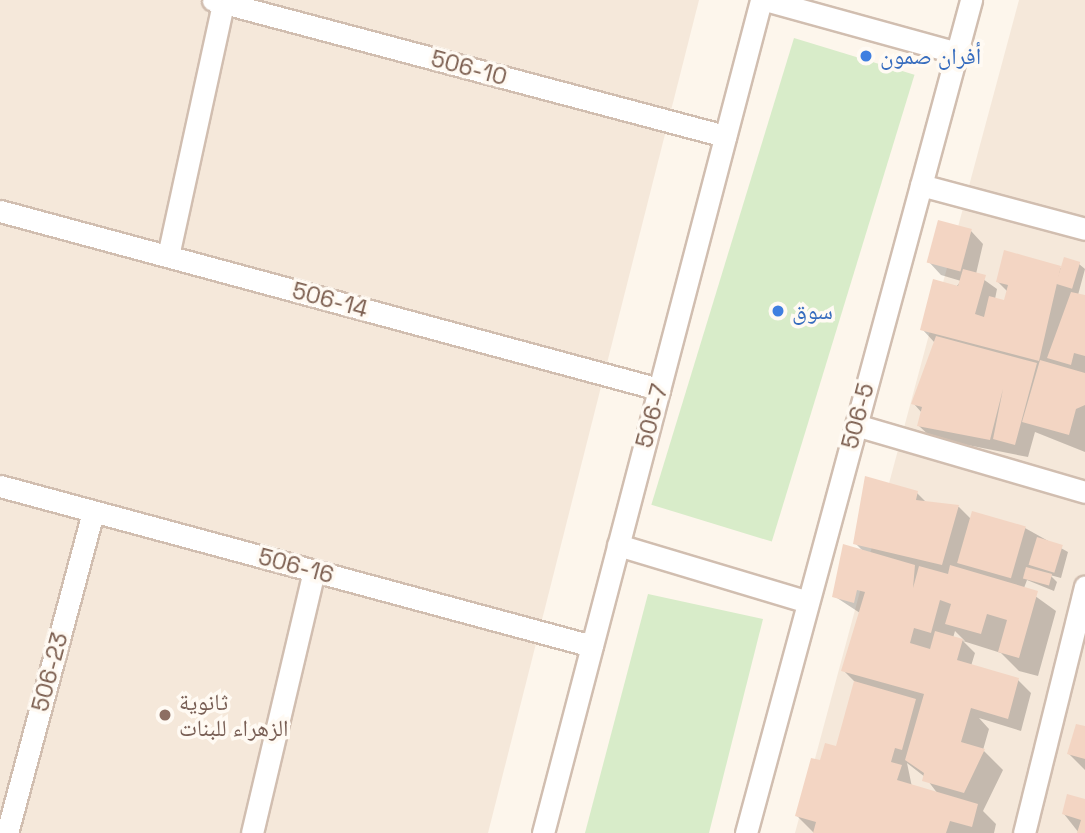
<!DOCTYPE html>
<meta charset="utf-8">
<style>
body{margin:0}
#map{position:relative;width:1085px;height:833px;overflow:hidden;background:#fdf6ec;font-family:"Space Grotesk","Noto Naskh Arabic",sans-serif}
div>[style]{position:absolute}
.residential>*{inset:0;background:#f5e8da}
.green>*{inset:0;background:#d8ecc9;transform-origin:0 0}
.shadow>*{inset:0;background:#0003}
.building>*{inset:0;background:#f3d5c3;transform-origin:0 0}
.roads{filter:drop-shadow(2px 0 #d1beb0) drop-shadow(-2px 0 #d1beb0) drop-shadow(0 2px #d1beb0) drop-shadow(0 -2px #d1beb0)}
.minor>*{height:21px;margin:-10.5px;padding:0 10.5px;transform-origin:10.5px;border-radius:10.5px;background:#fff}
.dots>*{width:19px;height:19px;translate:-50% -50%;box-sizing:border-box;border:4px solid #fffaf3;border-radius:50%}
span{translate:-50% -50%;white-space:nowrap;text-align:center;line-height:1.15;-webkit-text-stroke:7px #fffaf3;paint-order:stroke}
.shop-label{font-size:23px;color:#366cbe}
.left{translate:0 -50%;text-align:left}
.street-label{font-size:23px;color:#7a5c4d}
.education-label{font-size:23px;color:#785e54}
</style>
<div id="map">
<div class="residential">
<div style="clip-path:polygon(0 0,699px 0,488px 833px,0 833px)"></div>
<div style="clip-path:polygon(1019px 0,1085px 0,1085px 833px,795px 833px)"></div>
</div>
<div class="green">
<div style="left:794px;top:38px;width:126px;height:488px;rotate:17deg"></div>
<div style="clip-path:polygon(648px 594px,763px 619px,709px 833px,585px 833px)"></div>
</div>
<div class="shadow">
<div style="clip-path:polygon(971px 231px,983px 244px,976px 274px,997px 289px,995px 299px,1006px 302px,1008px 292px,998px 282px,1079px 264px,1085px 269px,1078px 295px,1085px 297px,1085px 452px,1035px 432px,1028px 457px,932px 438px,919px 426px,922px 413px,914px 404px,935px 343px,922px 329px,961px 281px,941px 275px,929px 262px)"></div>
<div style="clip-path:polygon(evenodd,917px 493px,927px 503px,959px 507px,971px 519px,1025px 528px,1068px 552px,1061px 578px,1050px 575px,1057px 582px,1054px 591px,1027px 580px,1024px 588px,1056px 611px,1038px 676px,1019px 671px,1001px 653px,963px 641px,975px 653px,971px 666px,1018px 680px,1031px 693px,1021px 731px,979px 718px,989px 729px,983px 750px,1003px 770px,983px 811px,996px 824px,994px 833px,814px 833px,797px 816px,837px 749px,856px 683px,843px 670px,860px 613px,834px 596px,864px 552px,855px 543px,917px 493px,955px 631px,965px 641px,953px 638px,955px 631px,917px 493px,907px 763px,925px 777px,938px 794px,912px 787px,907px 763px)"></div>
<div style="clip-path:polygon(1085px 728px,1085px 770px,1069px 754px)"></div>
<div style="clip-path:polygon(1085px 801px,1085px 833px,1079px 833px,1064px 814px)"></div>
</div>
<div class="building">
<div style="left:938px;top:220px;width:35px;height:44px;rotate:15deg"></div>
<div style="clip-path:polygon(1004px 250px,1061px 266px,1039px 361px,920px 330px,933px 279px,958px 286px,963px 269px,986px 275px,975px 314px,984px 317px,989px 296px,1004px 300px,1008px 285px,996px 282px)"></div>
<div style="left:1064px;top:257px;width:17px;height:28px;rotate:17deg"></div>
<div style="clip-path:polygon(1071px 292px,1085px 295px,1085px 356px,1074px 353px,1071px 365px,1047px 358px)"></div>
<div style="clip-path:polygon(936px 336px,1037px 363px,1015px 445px,993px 439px,1003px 389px,990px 440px,917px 426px,922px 407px,911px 404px)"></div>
<div style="clip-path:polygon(1040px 360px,1085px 373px,1085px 405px,1076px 409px,1069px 435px,1022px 422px)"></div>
<div style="clip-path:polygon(865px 476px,918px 491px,916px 500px,959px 505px,942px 565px,853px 544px)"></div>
<div style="left:972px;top:511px;width:56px;height:54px;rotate:16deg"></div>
<div style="left:1037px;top:537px;width:27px;height:29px;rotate:17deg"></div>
<div style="clip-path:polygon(843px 544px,915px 565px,913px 588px,919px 566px,948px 574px,950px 565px,1038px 591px,1019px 658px,998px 652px,1007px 620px,987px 614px,981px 634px,945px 624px,951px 604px,940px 600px,931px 633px,914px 628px,910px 643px,930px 649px,935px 631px,963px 639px,957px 660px,1019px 678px,1008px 719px,971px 708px,961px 742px,985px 749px,964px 793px,922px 781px,924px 773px,905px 760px,924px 694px,841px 671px,865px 592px,857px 590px,854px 603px,832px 597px)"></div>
<div style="left:1026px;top:567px;width:27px;height:12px;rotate:15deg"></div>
<div style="clip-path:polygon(854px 681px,916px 699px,902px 750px,895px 748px,891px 762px,902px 765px,897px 780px,978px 804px,972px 827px,950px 821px,946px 833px,813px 833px,816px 822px,795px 816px,811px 758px,820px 760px,825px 743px,836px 746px)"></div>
<div style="clip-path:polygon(1076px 724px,1085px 726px,1085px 759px,1067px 754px)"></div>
<div style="clip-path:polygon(1067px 794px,1085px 799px,1085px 833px,1077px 833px,1081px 820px,1062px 814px)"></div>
</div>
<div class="roads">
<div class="minor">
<div style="left:213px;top:0;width:530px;rotate:14.88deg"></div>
<div style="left:765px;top:0;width:199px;rotate:15.4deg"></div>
<div style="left:921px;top:185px;width:170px;rotate:15deg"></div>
<div style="left:0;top:211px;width:683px;rotate:15.12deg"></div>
<div style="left:168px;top:256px;width:259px;rotate:-77.7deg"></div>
<div style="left:856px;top:425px;width:239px;rotate:16.3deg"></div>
<div style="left:0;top:486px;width:613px;rotate:15.12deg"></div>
<div style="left:618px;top:545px;width:198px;rotate:16.7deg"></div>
<div style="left:7px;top:833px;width:333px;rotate:-75deg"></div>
<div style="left:252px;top:833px;width:269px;rotate:-76.7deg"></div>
<div style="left:543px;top:833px;width:861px;rotate:-75.33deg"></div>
<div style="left:746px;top:833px;width:863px;rotate:-74.88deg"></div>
<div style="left:1024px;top:833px;width:254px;rotate:-76.1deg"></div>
</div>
</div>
<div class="dots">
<div style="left:866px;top:56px;background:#3f7fe0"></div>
<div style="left:778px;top:311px;background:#3f7fe0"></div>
<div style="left:165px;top:715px;background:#8d6e63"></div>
</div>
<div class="shop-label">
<span class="left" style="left:880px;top:56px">أفران صمون</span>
<span class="left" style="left:792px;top:311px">سوق</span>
</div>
<div class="street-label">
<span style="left:469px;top:68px;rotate:15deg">506-10</span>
<span style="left:330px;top:300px;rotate:15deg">506-14</span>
<span style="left:652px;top:416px;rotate:-75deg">506-7</span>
<span style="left:858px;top:416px;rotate:-75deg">506-5</span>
<span style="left:296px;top:566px;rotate:15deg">506-16</span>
<span style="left:50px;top:672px;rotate:-75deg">506-23</span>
</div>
<div class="education-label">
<span class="left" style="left:179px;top:715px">ثانوية<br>الزهراء للبنات</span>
</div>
</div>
